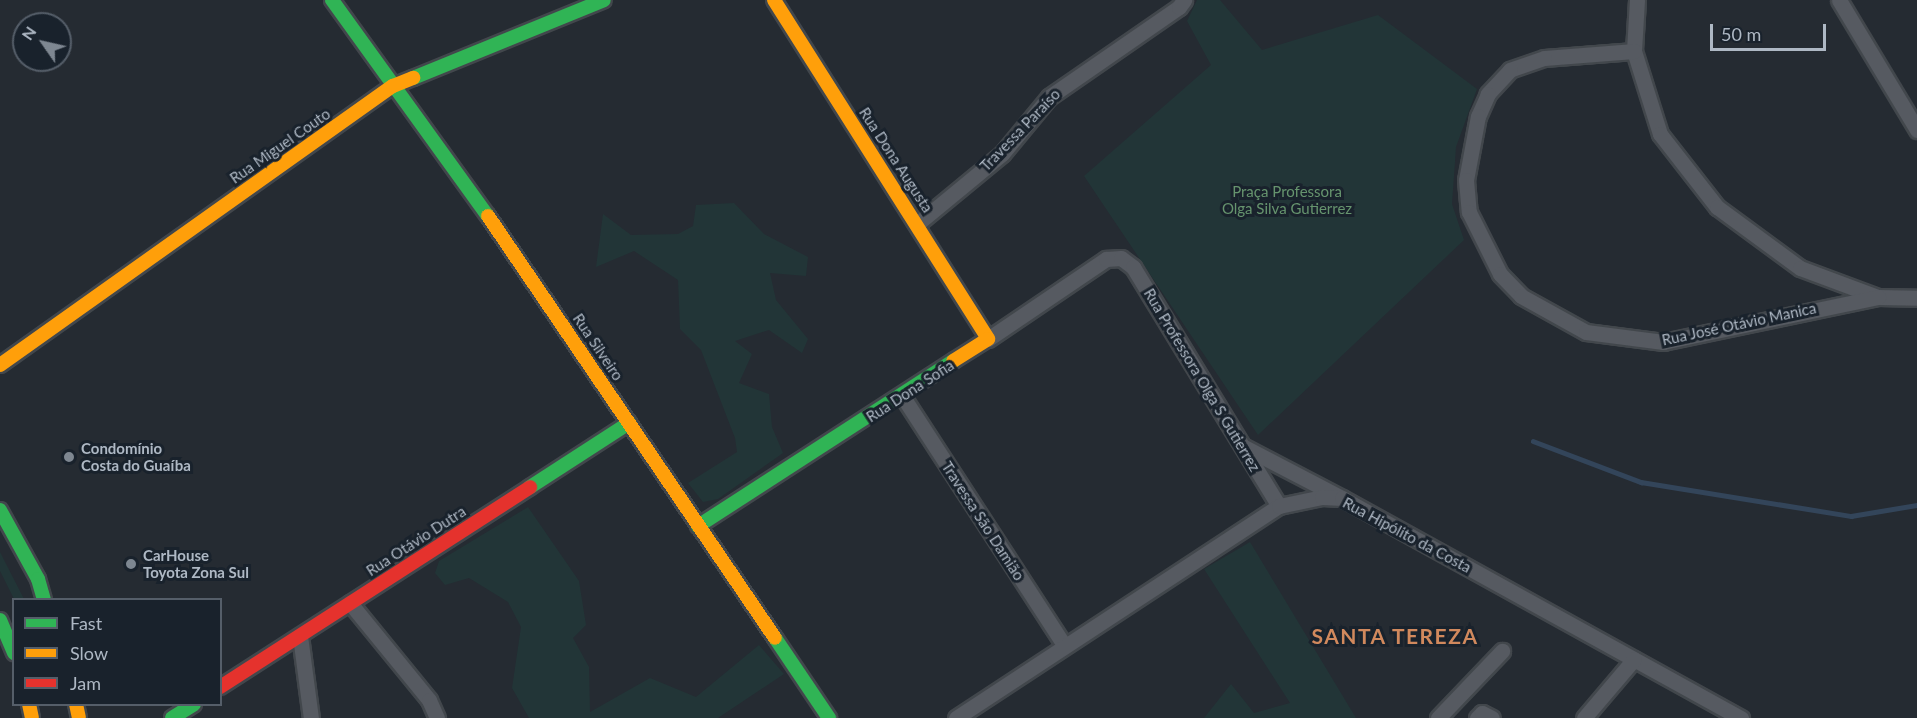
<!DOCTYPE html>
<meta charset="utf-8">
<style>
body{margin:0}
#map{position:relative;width:1917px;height:718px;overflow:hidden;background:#252b32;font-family:Lato,sans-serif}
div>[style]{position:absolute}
.green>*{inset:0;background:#223537}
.stream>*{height:4.5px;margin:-2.25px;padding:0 2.25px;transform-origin:2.25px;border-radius:2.25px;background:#33455a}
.roads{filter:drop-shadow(2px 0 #42474c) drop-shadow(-2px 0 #42474c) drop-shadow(0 2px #42474c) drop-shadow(0 -2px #42474c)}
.street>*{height:15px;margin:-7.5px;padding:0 7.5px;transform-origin:7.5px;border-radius:7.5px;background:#565a61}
.fast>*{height:14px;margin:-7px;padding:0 7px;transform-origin:7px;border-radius:7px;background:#30b455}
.slow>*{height:14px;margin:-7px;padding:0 7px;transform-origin:7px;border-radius:7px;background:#ff9f0a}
.jam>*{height:14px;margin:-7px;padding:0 7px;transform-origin:7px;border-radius:7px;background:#e5322d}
.dots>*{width:16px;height:16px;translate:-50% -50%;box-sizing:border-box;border:3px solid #19222c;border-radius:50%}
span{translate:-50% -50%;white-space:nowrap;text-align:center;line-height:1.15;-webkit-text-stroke:6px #19222c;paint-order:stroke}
.street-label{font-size:15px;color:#aeb8c4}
.park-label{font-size:15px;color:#66946e}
.poi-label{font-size:15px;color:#aeb8c4;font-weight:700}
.left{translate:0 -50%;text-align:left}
.district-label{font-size:21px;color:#d1895d;font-weight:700;letter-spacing:1.5px}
.legend{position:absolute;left:12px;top:598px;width:210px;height:108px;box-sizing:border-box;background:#19222c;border:2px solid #555e69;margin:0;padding:8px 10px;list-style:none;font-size:18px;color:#aeb8c4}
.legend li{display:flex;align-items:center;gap:12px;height:30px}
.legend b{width:30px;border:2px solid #555e69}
.north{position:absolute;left:12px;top:12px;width:60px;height:60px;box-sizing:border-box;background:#19222c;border:2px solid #555e69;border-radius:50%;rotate:304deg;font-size:16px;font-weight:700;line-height:24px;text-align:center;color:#aeb8c4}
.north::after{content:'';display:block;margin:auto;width:21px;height:27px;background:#7e8791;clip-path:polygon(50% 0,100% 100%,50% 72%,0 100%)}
.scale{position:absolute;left:1710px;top:24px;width:116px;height:27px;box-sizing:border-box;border:3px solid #aeb8c4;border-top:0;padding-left:8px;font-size:18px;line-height:21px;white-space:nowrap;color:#aeb8c4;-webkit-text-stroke:4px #19222c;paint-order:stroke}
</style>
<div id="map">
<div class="green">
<div style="clip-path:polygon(1197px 0,1220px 0,1262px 50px,1378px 15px,1477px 89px,1456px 147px,1452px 204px,1464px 240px,1258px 435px,1084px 176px,1211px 65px,1187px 21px)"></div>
<div style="clip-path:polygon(734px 203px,764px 234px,808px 257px,806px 276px,770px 273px,776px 300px,808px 339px,802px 353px,769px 330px,735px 341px,752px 354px,739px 383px,769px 394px,772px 427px,783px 453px,718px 499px,703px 502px,688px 483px,737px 452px,735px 438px,701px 350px,680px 329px,678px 280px,634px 251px,596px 267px,603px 214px,631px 235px,678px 234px,693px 226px,696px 205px)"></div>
<div style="clip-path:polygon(528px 507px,579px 581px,586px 625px,573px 638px,589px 667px,590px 712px,650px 678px,696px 697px,759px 645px,784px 674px,718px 718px,529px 718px,512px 688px,521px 627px,508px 602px,469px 578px,445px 585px,435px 573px,439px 561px)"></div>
<div style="clip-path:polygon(1250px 542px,1356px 718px,1204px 718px,1231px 684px,1254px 713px,1290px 703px,1204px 569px)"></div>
<div style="clip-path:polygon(0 552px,24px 599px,25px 599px,14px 599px,0 571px)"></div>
</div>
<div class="stream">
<div style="left:1533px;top:441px;width:116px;rotate:20.8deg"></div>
<div style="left:1641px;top:482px;width:213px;rotate:9.2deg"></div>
<div style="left:1851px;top:516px;width:67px;rotate:-9.5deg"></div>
</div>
<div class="roads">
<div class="street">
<div style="left:1637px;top:0;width:51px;rotate:93.4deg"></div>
<div style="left:1634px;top:51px;width:87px;rotate:72.6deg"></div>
<div style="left:1660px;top:134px;width:93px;rotate:52deg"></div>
<div style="left:1717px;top:207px;width:103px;rotate:36.3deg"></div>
<div style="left:1800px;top:268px;width:83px;rotate:20.4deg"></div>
<div style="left:1878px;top:297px;width:39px;rotate:1deg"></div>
<div style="left:1839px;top:0;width:152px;rotate:59deg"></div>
<div style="left:1634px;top:51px;width:90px;rotate:175.6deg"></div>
<div style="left:1544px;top:58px;width:36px;rotate:161deg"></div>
<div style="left:1510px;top:70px;width:33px;rotate:133deg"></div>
<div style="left:1488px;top:94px;width:24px;rotate:114deg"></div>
<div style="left:1478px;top:116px;width:65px;rotate:100.6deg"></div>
<div style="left:1466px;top:180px;width:32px;rotate:85deg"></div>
<div style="left:1469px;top:212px;width:69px;rotate:63.4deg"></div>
<div style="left:1500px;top:274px;width:30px;rotate:46deg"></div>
<div style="left:1521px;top:296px;width:74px;rotate:29deg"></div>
<div style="left:1586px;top:332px;width:78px;rotate:7.4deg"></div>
<div style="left:1663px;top:342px;width:220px;rotate:-11.8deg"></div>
<div style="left:917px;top:224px;width:110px;rotate:-39.5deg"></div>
<div style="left:1002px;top:154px;width:74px;rotate:-50.5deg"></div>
<div style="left:1049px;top:97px;width:158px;rotate:-34.7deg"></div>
<div style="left:1179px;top:7px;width:9px;rotate:-54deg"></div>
<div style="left:988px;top:339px;width:143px;rotate:-34.1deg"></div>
<div style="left:1106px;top:259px;width:15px;rotate:-4deg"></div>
<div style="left:1121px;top:258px;width:15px;rotate:37deg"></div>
<div style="left:1133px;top:267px;width:280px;rotate:58.6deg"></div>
<div style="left:903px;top:397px;width:296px;rotate:57deg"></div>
<div style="left:1244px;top:447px;width:108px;rotate:27.5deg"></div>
<div style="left:350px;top:603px;width:125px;rotate:50.8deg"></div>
<div style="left:429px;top:700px;width:20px;rotate:66deg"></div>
<div style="left:300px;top:636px;width:83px;rotate:82.4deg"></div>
<div style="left:956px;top:718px;width:386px;rotate:-33.3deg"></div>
<div style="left:1279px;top:506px;width:44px;rotate:-11.8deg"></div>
<div style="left:1322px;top:497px;width:20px;rotate:3deg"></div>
<div style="left:1342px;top:498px;width:456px;rotate:28.9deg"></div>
<div style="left:1438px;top:718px;width:93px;rotate:-46.3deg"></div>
<div style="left:1477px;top:718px;width:7px;rotate:-45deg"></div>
<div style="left:1482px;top:713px;width:11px;rotate:27deg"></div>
<div style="left:1584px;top:718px;width:77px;rotate:-49.7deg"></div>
</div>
<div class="fast">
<div style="left:332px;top:0;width:266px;rotate:54.2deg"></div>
<div style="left:413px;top:78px;width:206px;rotate:-22.2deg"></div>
<div style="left:530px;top:487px;width:118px;rotate:-32.9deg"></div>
<div style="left:0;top:510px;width:79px;rotate:61.2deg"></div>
<div style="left:38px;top:579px;width:22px;rotate:74deg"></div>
<div style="left:698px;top:526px;width:304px;rotate:-32.9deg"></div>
<div style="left:0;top:620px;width:36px;rotate:67deg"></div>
<div style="left:775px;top:638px;width:97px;rotate:56deg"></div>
<div style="left:172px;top:718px;width:26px;rotate:-32deg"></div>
</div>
<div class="slow">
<div style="left:774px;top:0;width:401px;rotate:57.7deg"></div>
<div style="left:988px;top:339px;width:41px;rotate:147.8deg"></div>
<div style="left:488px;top:216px;width:510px;rotate:55.78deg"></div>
<div style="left:0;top:365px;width:482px;rotate:-35.4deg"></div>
<div style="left:393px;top:86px;width:22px;rotate:-22deg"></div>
<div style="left:29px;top:704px;width:14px;rotate:78deg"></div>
<div style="left:76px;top:704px;width:14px;rotate:78deg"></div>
</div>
<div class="jam">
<div style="left:220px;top:687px;width:369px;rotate:-32.8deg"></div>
</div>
</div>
<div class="dots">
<div style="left:69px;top:457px;background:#7e8791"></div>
<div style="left:131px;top:564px;background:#7e8791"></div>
</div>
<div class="street-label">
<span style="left:1020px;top:130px;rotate:-46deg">Travessa Paraíso</span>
<span style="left:280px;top:146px;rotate:-35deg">Rua Miguel Couto</span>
<span style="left:896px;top:160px;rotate:57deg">Rua Dona Augusta</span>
<span style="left:1739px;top:324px;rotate:-12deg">Rua José Otávio Manica</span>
<span style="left:598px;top:347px;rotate:56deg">Rua Silveiro</span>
<span style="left:1202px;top:380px;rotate:59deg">Rua Professora Olga S Gutierrez</span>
<span style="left:910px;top:391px;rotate:-33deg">Rua Dona Sofia</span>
<span style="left:983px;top:521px;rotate:57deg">Travessa São Damião</span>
<span style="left:1407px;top:535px;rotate:28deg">Rua Hipólito da Costa</span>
<span style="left:416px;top:541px;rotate:-33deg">Rua Otávio Dutra</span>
</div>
<div class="park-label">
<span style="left:1287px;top:200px">Praça Professora<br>Olga Silva Gutierrez</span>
</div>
<div class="poi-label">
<span class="left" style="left:81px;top:457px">Condomínio<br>Costa do Guaíba</span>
<span class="left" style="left:143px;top:564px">CarHouse<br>Toyota Zona Sul</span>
</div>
<div class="district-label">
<span style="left:1395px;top:636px">SANTA TEREZA</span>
</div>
<ul class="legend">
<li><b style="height:8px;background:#30b455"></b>Fast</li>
<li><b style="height:8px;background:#ff9f0a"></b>Slow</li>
<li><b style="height:8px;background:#e5322d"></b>Jam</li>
</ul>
<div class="north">N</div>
<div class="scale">50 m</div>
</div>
